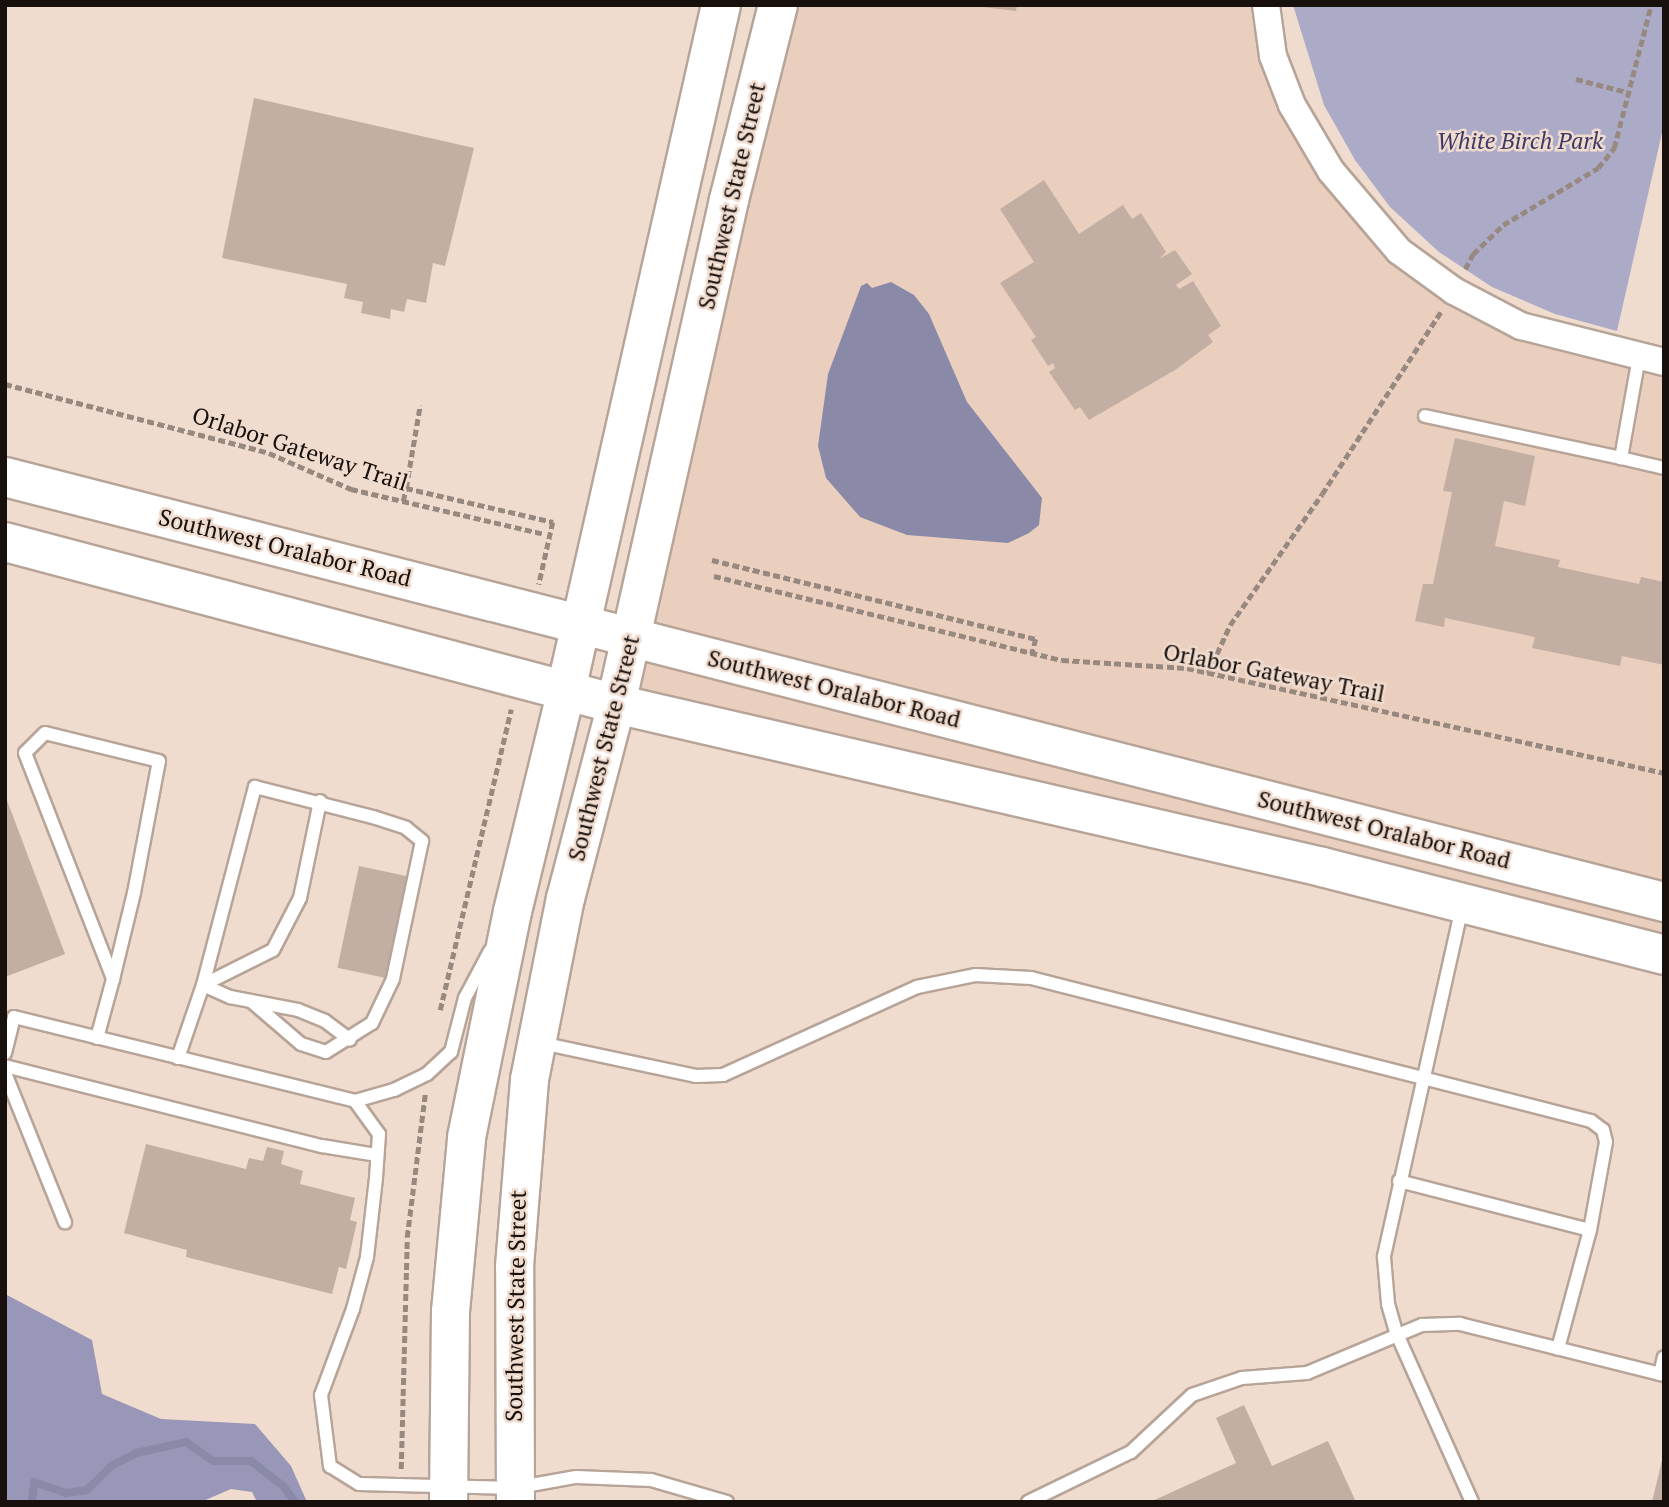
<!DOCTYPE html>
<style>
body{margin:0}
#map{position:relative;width:1669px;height:1507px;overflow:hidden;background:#f0dbcf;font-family:"PT Serif",serif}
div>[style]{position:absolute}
.built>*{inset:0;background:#eacfbe}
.green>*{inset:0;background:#ababc7}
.forest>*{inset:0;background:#9897b7}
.water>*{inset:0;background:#8a89a8}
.stream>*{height:8px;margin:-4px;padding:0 4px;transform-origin:4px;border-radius:4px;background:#8a89a8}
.building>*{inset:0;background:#c2aea3;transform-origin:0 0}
.path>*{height:4.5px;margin-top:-2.25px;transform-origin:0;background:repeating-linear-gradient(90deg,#988980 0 7px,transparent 0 10.5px)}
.roads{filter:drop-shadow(2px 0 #b7a498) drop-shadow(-2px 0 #b7a498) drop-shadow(0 2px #b7a498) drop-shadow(0 -2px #b7a498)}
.service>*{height:12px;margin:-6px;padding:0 6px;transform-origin:6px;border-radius:6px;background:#fff}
.minor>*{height:26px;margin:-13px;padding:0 13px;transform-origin:13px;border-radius:13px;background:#fff}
.secondary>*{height:37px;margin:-18.5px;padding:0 18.5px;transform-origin:18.5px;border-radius:18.5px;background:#fff}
.primary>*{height:38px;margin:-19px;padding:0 19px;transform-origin:19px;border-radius:19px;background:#fff}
span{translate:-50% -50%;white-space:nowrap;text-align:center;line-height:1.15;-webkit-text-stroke:5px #f0dbcf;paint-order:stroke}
.park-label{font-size:23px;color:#3d3966;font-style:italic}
.street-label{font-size:23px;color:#17100c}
.frame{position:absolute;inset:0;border:7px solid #17100c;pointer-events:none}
</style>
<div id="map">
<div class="built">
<div style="clip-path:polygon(778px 5px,1266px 5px,1331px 171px,1454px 291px,1664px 362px,1664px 955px,616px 704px)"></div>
</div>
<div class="green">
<div style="clip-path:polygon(1293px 5px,1664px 5px,1664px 124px,1617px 331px,1555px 314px,1492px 287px,1439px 252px,1390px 207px,1355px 160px,1324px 105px)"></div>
</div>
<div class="forest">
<div style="clip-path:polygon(5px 1294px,92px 1340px,102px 1394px,161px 1419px,255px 1424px,291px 1466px,307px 1502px,257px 1502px,252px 1492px,231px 1489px,201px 1502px,5px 1502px)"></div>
</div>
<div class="water">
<div style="clip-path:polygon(891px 282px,914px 295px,929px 314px,967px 402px,1042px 498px,1039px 525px,1029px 533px,1008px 543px,907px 535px,860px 517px,826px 478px,818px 446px,828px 374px,861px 286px,867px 283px,872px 288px)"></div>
</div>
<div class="stream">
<div style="left:32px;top:1502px;width:20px;rotate:-84deg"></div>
<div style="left:34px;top:1482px;width:34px;rotate:19deg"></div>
<div style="left:66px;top:1493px;width:21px;rotate:-8deg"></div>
<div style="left:87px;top:1490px;width:34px;rotate:-45deg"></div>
<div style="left:111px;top:1466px;width:28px;rotate:-27deg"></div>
<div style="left:136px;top:1453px;width:51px;rotate:-12.4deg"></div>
<div style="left:186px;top:1442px;width:33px;rotate:35deg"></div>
<div style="left:213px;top:1461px;width:38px"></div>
<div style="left:251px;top:1461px;width:41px;rotate:38deg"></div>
<div style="left:283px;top:1486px;width:20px;rotate:53deg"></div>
</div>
<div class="building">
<div style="clip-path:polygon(966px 5px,1017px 5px,1016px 11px)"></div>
<div style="clip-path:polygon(254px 98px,474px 148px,445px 266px,433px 263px,426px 303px,407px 299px,404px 312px,391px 309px,390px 319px,361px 313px,363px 302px,344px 298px,347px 284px,222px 258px)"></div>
<div style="clip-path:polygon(1044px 180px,1079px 234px,1123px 205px,1132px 219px,1141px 213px,1166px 252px,1159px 259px,1175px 250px,1192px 274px,1176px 285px,1179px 289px,1193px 281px,1221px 326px,1208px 335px,1213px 342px,1175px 370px,1089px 420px,1080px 407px,1075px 410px,1049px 372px,1055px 368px,1053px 363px,1048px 366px,1031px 340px,1036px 337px,1000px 283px,1034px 262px,1000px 209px)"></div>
<div style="clip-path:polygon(1455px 438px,1535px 456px,1525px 506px,1504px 501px,1495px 546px,1560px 560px,1558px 567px,1639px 584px,1641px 577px,1664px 582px,1664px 665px,1622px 656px,1620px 666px,1532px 648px,1535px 637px,1445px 618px,1444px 627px,1415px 621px,1423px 584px,1433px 584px,1452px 492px,1443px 491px)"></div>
<div style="clip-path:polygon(5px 795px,65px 954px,5px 977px)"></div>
<div style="left:359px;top:866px;width:53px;height:104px;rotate:12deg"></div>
<div style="clip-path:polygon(146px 1144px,246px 1169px,249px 1158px,263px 1161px,267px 1147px,284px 1151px,281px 1164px,303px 1171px,300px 1184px,355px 1198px,350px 1220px,357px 1222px,346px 1269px,339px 1267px,332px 1294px,186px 1257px,187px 1250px,124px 1233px)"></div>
<div style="clip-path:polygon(1244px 1405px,1272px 1466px,1328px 1441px,1356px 1502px,1150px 1502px,1236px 1463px,1216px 1418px)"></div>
<div style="clip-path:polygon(1663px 1456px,1664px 1502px,1652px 1502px)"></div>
</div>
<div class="path">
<div style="left:1576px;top:79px;width:53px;rotate:14.3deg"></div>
<div style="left:1465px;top:269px;width:17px;rotate:-62deg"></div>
<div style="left:1473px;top:254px;width:42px;rotate:-44deg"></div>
<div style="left:1503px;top:225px;width:111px;rotate:-31deg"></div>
<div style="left:1598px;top:168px;width:26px;rotate:-51deg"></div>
<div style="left:1614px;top:148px;width:148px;rotate:-75.5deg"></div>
<div style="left:5px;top:384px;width:273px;rotate:14.6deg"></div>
<div style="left:269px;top:453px;width:90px;rotate:23.7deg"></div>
<div style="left:351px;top:489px;width:198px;rotate:13.1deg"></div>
<div style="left:406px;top:488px;width:84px;rotate:-80.4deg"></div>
<div style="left:403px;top:501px;width:13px;rotate:-77deg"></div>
<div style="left:406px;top:488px;width:151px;rotate:13deg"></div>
<div style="left:553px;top:522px;width:64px;rotate:102.7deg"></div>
<div style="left:712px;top:560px;width:333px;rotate:13.7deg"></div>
<div style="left:1036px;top:639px;width:15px;rotate:106deg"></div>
<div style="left:714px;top:576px;width:358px;rotate:13.6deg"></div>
<div style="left:1062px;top:660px;width:125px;rotate:3.7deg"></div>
<div style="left:1187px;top:668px;width:488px;rotate:12.4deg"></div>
<div style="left:1208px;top:673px;width:53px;rotate:-65.4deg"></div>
<div style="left:1230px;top:625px;width:160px;rotate:-54.9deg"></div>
<div style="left:1322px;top:494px;width:220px;rotate:-56.9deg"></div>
<div style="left:440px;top:1010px;width:309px;rotate:-76.7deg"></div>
<div style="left:401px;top:1469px;width:232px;rotate:-88.5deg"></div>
<div style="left:407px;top:1237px;width:144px;rotate:-82.8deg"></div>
</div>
<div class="roads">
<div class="service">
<div style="left:1639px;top:357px;width:103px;rotate:100.1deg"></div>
<div style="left:1621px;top:458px;width:44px;rotate:13.1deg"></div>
<div style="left:1425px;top:416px;width:200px;rotate:12.1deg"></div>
<div style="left:1462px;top:907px;width:359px;rotate:102.6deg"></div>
<div style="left:1384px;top:1257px;width:47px;rotate:85.1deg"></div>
<div style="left:1388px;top:1304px;width:29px;rotate:74deg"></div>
<div style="left:1396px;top:1332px;width:186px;rotate:65.9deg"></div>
<div style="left:203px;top:985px;width:78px;rotate:-26.6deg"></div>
<div style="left:273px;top:950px;width:59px;rotate:-62.6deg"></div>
<div style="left:300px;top:898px;width:99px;rotate:-78.3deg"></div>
<div style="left:203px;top:985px;width:30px;rotate:24deg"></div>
<div style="left:230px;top:997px;width:69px;rotate:10.8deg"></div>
<div style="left:298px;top:1010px;width:29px;rotate:22deg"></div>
<div style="left:325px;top:1021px;width:31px;rotate:37deg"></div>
<div style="left:97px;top:1038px;width:61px;rotate:-74.8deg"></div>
<div style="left:113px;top:979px;width:89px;rotate:-76.3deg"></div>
<div style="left:134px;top:893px;width:134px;rotate:-79.3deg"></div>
<div style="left:159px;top:761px;width:117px;rotate:-166.2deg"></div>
<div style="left:45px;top:733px;width:28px;rotate:135deg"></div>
<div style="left:25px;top:753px;width:243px;rotate:68.7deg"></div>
<div style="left:541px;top:1043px;width:158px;rotate:12deg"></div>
<div style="left:696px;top:1076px;width:27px;rotate:-2deg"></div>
<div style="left:723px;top:1075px;width:213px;rotate:-24.4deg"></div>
<div style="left:917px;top:987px;width:59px;rotate:-11.7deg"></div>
<div style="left:975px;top:975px;width:56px;rotate:3.1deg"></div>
<div style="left:1031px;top:978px;width:578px;rotate:14.32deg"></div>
<div style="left:1591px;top:1121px;width:15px;rotate:37deg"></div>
<div style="left:1603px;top:1130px;width:12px;rotate:76deg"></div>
<div style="left:1606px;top:1142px;width:89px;rotate:100.3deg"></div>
<div style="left:5px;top:1053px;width:37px;rotate:-76deg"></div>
<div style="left:14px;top:1017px;width:351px;rotate:13.8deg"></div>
<div style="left:355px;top:1101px;width:41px;rotate:-15.8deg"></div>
<div style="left:394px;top:1090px;width:37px;rotate:-26deg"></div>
<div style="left:427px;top:1074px;width:33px;rotate:-43deg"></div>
<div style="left:451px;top:1052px;width:56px;rotate:-75.5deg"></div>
<div style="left:465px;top:998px;width:53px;rotate:-62deg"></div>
<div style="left:178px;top:1058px;width:77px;rotate:-71.1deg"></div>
<div style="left:203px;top:985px;width:205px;rotate:-75.3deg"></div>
<div style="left:255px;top:787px;width:122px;rotate:14.3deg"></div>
<div style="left:373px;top:817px;width:35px;rotate:18deg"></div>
<div style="left:406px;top:828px;width:21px;rotate:39deg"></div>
<div style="left:422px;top:841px;width:141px;rotate:101.9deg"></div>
<div style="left:393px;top:979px;width:49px;rotate:115.5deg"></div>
<div style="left:372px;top:1023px;width:54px;rotate:147.8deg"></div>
<div style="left:326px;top:1052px;width:26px;rotate:-162deg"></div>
<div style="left:301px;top:1044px;width:66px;rotate:-139.3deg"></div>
<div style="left:5px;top:1066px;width:327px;rotate:14.2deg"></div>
<div style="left:322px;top:1146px;width:56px;rotate:9.3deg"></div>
<div style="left:5px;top:1073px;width:161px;rotate:68.1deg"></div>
<div style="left:355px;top:1101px;width:41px;rotate:54deg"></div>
<div style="left:379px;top:1134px;width:44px;rotate:93.9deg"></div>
<div style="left:376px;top:1178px;width:80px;rotate:96.5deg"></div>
<div style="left:367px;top:1257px;width:54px;rotate:105.1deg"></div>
<div style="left:353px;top:1309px;width:92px;rotate:110.4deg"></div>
<div style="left:321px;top:1395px;width:72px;rotate:82.8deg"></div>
<div style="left:330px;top:1466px;width:34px;rotate:32deg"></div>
<div style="left:359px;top:1484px;width:155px;rotate:1.5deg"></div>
<div style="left:514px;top:1488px;width:63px;rotate:-10.1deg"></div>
<div style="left:576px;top:1477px;width:75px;rotate:2.3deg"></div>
<div style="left:651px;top:1480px;width:79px;rotate:16.1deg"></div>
<div style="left:1399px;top:1181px;width:197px;rotate:14.4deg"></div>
<div style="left:1590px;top:1230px;width:123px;rotate:105.1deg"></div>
<div style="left:1660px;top:1374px;width:17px;rotate:-77deg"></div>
<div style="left:1028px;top:1502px;width:114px;rotate:-25.9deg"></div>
<div style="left:1131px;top:1452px;width:83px;rotate:-43.1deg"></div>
<div style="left:1192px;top:1395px;width:53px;rotate:-18.8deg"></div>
<div style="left:1242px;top:1378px;width:65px;rotate:-4.4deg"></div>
<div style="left:1307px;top:1373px;width:125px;rotate:-22.7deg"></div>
<div style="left:1422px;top:1325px;width:38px;rotate:-2deg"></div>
<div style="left:1460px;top:1324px;width:210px;rotate:14deg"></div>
</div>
<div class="minor">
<div style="left:1266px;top:5px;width:51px;rotate:82.2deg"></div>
<div style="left:1273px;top:56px;width:53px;rotate:68.8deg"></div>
<div style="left:1292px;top:105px;width:77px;rotate:59.4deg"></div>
<div style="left:1331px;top:171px;width:105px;rotate:49.6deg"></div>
<div style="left:1399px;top:251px;width:68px;rotate:36deg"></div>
<div style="left:1454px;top:291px;width:76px;rotate:27.6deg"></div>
<div style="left:1521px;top:326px;width:147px;rotate:14.1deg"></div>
</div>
<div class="secondary">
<div style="left:448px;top:1502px;width:191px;rotate:-89.4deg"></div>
<div style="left:450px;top:1311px;width:175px;rotate:-84.7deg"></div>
<div style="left:466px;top:1137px;width:231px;rotate:-78.5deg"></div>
<div style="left:512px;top:911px;width:228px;rotate:-76.3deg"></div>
<div style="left:515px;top:1502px;width:236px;rotate:-90.2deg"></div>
<div style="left:514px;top:1266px;width:188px;rotate:-85.4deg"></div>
<div style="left:529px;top:1079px;width:185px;rotate:-78.8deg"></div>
<div style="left:565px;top:898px;width:201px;rotate:-75.3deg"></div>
</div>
<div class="primary">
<div style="left:5px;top:477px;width:1713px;rotate:14.37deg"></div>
<div style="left:5px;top:542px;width:632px;rotate:14.85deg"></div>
<div style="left:616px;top:704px;width:725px;rotate:13deg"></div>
<div style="left:1322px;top:867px;width:353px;rotate:14.4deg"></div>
<div style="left:566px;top:690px;width:702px;rotate:-77.25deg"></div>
<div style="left:616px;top:704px;width:517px;rotate:-77.36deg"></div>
<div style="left:729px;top:200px;width:201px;rotate:-75.9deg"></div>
</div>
</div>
<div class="park-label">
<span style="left:1520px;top:141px">White Birch Park</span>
</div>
<div class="street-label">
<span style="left:732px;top:196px;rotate:-77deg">Southwest State Street</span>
<span style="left:300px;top:449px;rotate:18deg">Orlabor Gateway Trail</span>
<span style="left:285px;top:548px;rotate:14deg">Southwest Oralabor Road</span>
<span style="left:1274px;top:673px;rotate:11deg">Orlabor Gateway Trail</span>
<span style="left:834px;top:689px;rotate:14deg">Southwest Oralabor Road</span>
<span style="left:604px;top:748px;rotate:-76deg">Southwest State Street</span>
<span style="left:1384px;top:830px;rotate:14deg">Southwest Oralabor Road</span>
<span style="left:516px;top:1306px;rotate:-89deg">Southwest State Street</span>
</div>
<div class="frame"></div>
</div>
